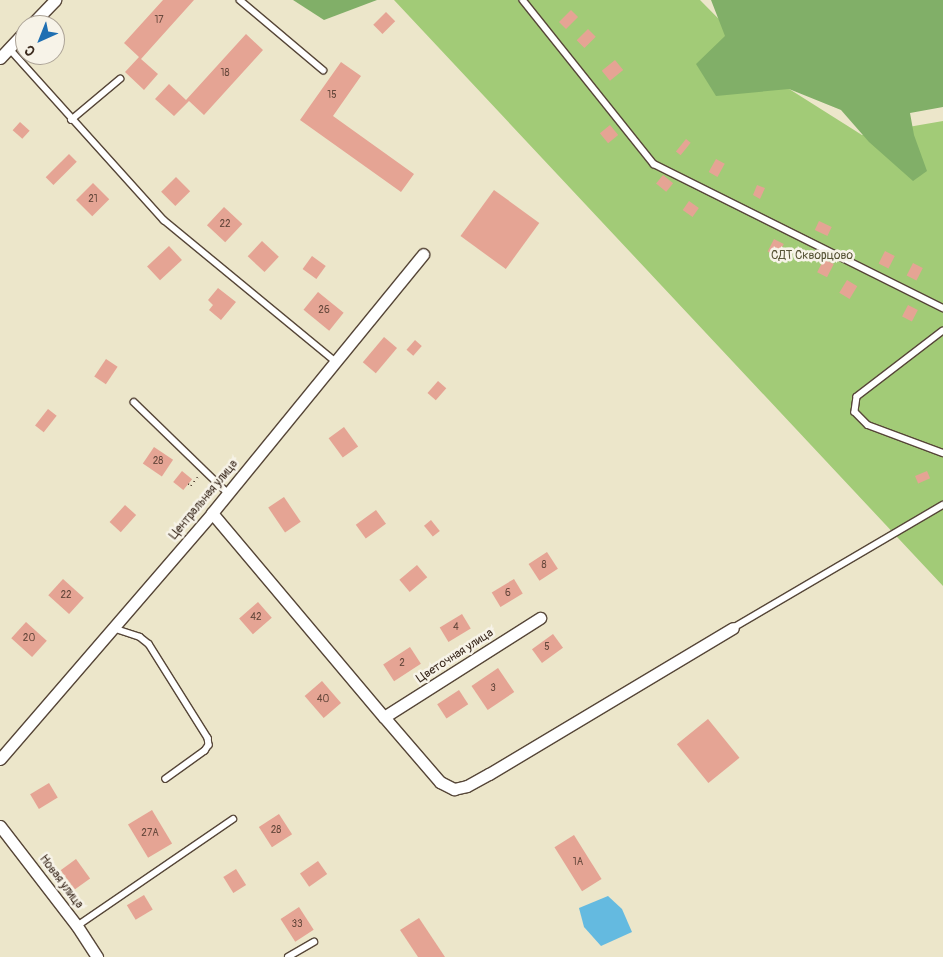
<!DOCTYPE html>
<meta charset="utf-8">
<style>
body{margin:0}
#map{position:relative;width:943px;height:957px;overflow:hidden;background:#ece6ca;font-family:Pangolin,sans-serif}
div>[style]{position:absolute}
.green>*{inset:0;background:#a2cb77}
.forest>*{inset:0;background:#81af68}
.water>*{inset:0;background:#64bae0}
.building>*{inset:0;background:#e5a494;transform-origin:0 0}
.path>*{height:2px;margin-top:-1px;transform-origin:0;background:repeating-linear-gradient(90deg,#564638 0 1px,transparent 0 5px)}
.roads{filter:drop-shadow(1px 0 #564638) drop-shadow(-1px 0 #564638) drop-shadow(0 1px #564638) drop-shadow(0 -1px #564638)}
.service>*{height:5.5px;margin:-2.75px;padding:0 2.75px;transform-origin:2.75px;border-radius:2.75px;background:#fff}
.minor>*{height:11px;margin:-5.5px;padding:0 5.5px;transform-origin:5.5px;border-radius:5.5px;background:#fff}
span{translate:-50% -50%;white-space:nowrap;text-align:center;line-height:1.15;-webkit-text-stroke:5px #f7f3e8;paint-order:stroke}
.number-label{font-size:10px;color:#66483c}
.number-label span{-webkit-text-stroke-width:0}
.park-label{font-size:12px;color:#555234}
.street-label{font-size:12px;color:#3b2a1e}
.north{position:absolute;left:15px;top:15px;width:50px;height:50px;box-sizing:border-box;background:#f7f3e8;border:1px solid #aca397;border-radius:50%;rotate:224deg;font-size:14px;font-weight:700;line-height:20px;text-align:center;color:#3b2a1e}
.north::after{content:'';display:block;margin:auto;width:18px;height:22px;background:#1f6fb2;clip-path:polygon(50% 0,100% 100%,50% 72%,0 100%)}
</style>
<div id="map">
<div class="green">
<div style="clip-path:polygon(394px 0,700px 0,786px 87px,862px 135px,943px 121px,943px 586px)"></div>
</div>
<div class="forest">
<div style="clip-path:polygon(293px 0,377px 0,324px 20px)"></div>
<div style="clip-path:polygon(711px 0,943px 0,943px 107px,910px 113px,914px 135px,927px 171px,913px 181px,869px 142px,841px 110px,789px 89px,716px 96px,696px 64px,725px 36px)"></div>
</div>
<div class="water">
<div style="clip-path:polygon(608px 896px,622px 909px,632px 932px,601px 946px,584px 927px,579px 908px)"></div>
</div>
<div class="building">
<div style="clip-path:polygon(163px 0,194px 0,141px 59px,158px 74px,144px 90px,125px 72px,139px 57px,124px 43px)"></div>
<div style="left:571px;top:10px;width:10px;height:17px;rotate:45deg"></div>
<div style="left:386px;top:12px;width:13px;height:18px;rotate:45deg"></div>
<div style="left:588px;top:29px;width:11px;height:16px;rotate:45deg"></div>
<div style="clip-path:polygon(246px 34px,263px 50px,204px 115px,189px 101px,174px 116px,155px 99px,169px 84px,186px 100px)"></div>
<div style="left:615px;top:60px;width:13px;height:17px;rotate:51deg"></div>
<div style="clip-path:polygon(341px 62px,361px 76px,333px 116px,414px 174px,401px 192px,300px 120px)"></div>
<div style="left:20px;top:122px;width:13px;height:11px;rotate:42deg"></div>
<div style="left:610px;top:125px;width:13px;height:13px;rotate:51deg"></div>
<div style="left:686px;top:139px;width:6px;height:16px;rotate:39deg"></div>
<div style="left:69px;top:154px;width:11px;height:33px;rotate:45deg"></div>
<div style="left:716px;top:159px;width:10px;height:15px;rotate:29deg"></div>
<div style="left:663px;top:175px;width:13px;height:11px;rotate:39deg"></div>
<div style="left:176px;top:177px;width:20px;height:21px;rotate:45deg"></div>
<div style="left:93px;top:183px;width:23px;height:24px;rotate:45deg"></div>
<div style="clip-path:polygon(757px 185px,765px 188px,760px 199px,753px 195px)"></div>
<div style="left:494px;top:190px;width:56px;height:57px;rotate:36deg"></div>
<div style="left:689px;top:201px;width:12px;height:11px;rotate:35deg"></div>
<div style="left:224px;top:207px;width:25px;height:25px;rotate:43deg"></div>
<div style="left:819px;top:221px;width:14px;height:10px;rotate:25deg"></div>
<div style="left:774px;top:239px;width:11px;height:14px;rotate:27deg"></div>
<div style="left:262px;top:241px;width:23px;height:21px;rotate:43deg"></div>
<div style="left:169px;top:246px;width:19px;height:30px;rotate:47deg"></div>
<div style="left:885px;top:251px;width:11px;height:14px;rotate:27deg"></div>
<div style="left:312px;top:256px;width:17px;height:16px;rotate:36deg"></div>
<div style="left:824px;top:259px;width:11px;height:15px;rotate:27deg"></div>
<div style="left:913px;top:263px;width:11px;height:14px;rotate:27deg"></div>
<div style="left:847px;top:280px;width:12px;height:15px;rotate:31deg"></div>
<div style="clip-path:polygon(218px 288px,236px 302px,221px 320px,209px 310px,213px 305px,208px 300px)"></div>
<div style="left:318px;top:292px;width:33px;height:23px;rotate:39deg"></div>
<div style="left:908px;top:305px;width:11px;height:13px;rotate:27deg"></div>
<div style="left:384px;top:337px;width:17px;height:33px;rotate:40deg"></div>
<div style="left:415px;top:340px;width:9px;height:13px;rotate:41deg"></div>
<div style="left:106px;top:359px;width:14px;height:21px;rotate:34deg"></div>
<div style="left:438px;top:381px;width:11px;height:16px;rotate:41deg"></div>
<div style="left:48px;top:409px;width:11px;height:21px;rotate:38deg"></div>
<div style="left:344px;top:427px;width:24px;height:19px;rotate:54deg"></div>
<div style="left:154px;top:447px;width:23px;height:20px;rotate:34deg"></div>
<div style="left:182px;top:471px;width:13px;height:14px;rotate:39deg"></div>
<div style="left:927px;top:471px;width:8px;height:13px;rotate:67deg"></div>
<div style="left:284px;top:497px;width:30px;height:19px;rotate:56deg"></div>
<div style="left:125px;top:505px;width:15px;height:23px;rotate:42deg"></div>
<div style="left:376px;top:510px;width:17px;height:25px;rotate:54deg"></div>
<div style="left:431px;top:520px;width:14px;height:9px;rotate:51deg"></div>
<div style="left:547px;top:552px;width:20px;height:22px;rotate:57deg"></div>
<div style="left:417px;top:565px;width:16px;height:23px;rotate:50deg"></div>
<div style="left:63px;top:579px;width:28px;height:22px;rotate:42deg"></div>
<div style="left:514px;top:579px;width:17px;height:26px;rotate:59deg"></div>
<div style="left:258px;top:602px;width:21px;height:25px;rotate:49deg"></div>
<div style="left:462px;top:614px;width:17px;height:26px;rotate:59deg"></div>
<div style="left:26px;top:622px;width:28px;height:22px;rotate:42deg"></div>
<div style="left:553px;top:634px;width:17px;height:26px;rotate:54deg"></div>
<div style="left:410px;top:647px;width:20px;height:32px;rotate:57deg"></div>
<div style="left:498px;top:668px;width:29px;height:32px;rotate:56deg"></div>
<div style="left:322px;top:681px;width:29px;height:23px;rotate:49deg"></div>
<div style="left:459px;top:690px;width:17px;height:26px;rotate:57deg"></div>
<div style="left:708px;top:719px;width:50px;height:40px;rotate:51deg"></div>
<div style="left:49px;top:783px;width:17px;height:22px;rotate:59deg"></div>
<div style="left:152px;top:810px;width:39px;height:28px;rotate:59deg"></div>
<div style="left:279px;top:814px;width:24px;height:24px;rotate:57deg"></div>
<div style="left:574px;top:835px;width:52px;height:23px;rotate:58deg"></div>
<div style="left:76px;top:859px;width:24px;height:19px;rotate:54deg"></div>
<div style="left:318px;top:861px;width:16px;height:22px;rotate:55deg"></div>
<div style="left:236px;top:869px;width:19px;height:15px;rotate:58deg"></div>
<div style="left:144px;top:895px;width:17px;height:20px;rotate:59deg"></div>
<div style="left:299px;top:907px;width:27px;height:22px;rotate:57deg"></div>
<div style="clip-path:polygon(419px 918px,445px 957px,418px 957px,400px 930px)"></div>
</div>
<div class="path">
<div style="left:188px;top:484px;width:4px;rotate:34deg"></div>
<div style="left:191px;top:486px;width:11px;rotate:-52deg"></div>
</div>
<div class="roads">
<div class="service">
<div style="left:240px;top:0;width:109px;rotate:40.1deg"></div>
<div style="left:523px;top:0;width:210px;rotate:51.4deg"></div>
<div style="left:654px;top:164px;width:323px;rotate:26.5deg"></div>
<div style="left:9px;top:48px;width:232px;rotate:48deg"></div>
<div style="left:164px;top:220px;width:222px;rotate:39.5deg"></div>
<div style="left:71px;top:120px;width:64px;rotate:-39.9deg"></div>
<div style="left:943px;top:331px;width:108px;rotate:142.5deg"></div>
<div style="left:857px;top:397px;width:15px;rotate:98deg"></div>
<div style="left:855px;top:412px;width:18px;rotate:45deg"></div>
<div style="left:868px;top:425px;width:80px;rotate:20.5deg"></div>
<div style="left:134px;top:402px;width:131px;rotate:44.1deg"></div>
<div style="left:113px;top:628px;width:28px;rotate:18deg"></div>
<div style="left:140px;top:637px;width:11px;rotate:38deg"></div>
<div style="left:149px;top:644px;width:111px;rotate:57.9deg"></div>
<div style="left:208px;top:738px;width:7px;rotate:82deg"></div>
<div style="left:209px;top:745px;width:7px;rotate:124deg"></div>
<div style="left:205px;top:751px;width:48px;rotate:144.3deg"></div>
<div style="left:733px;top:628px;width:243px;rotate:-30.4deg"></div>
<div style="left:77px;top:926px;width:189px;rotate:-34.4deg"></div>
<div style="left:288px;top:957px;width:30px;rotate:-30deg"></div>
</div>
<div class="minor">
<div style="left:31px;top:25px;width:35px;rotate:-46deg"></div>
<div style="left:0;top:58px;width:37px;rotate:-47deg"></div>
<div style="left:212px;top:513px;width:267px;rotate:49.9deg"></div>
<div style="left:384px;top:717px;width:86px;rotate:49.3deg"></div>
<div style="left:440px;top:782px;width:16px;rotate:27deg"></div>
<div style="left:454px;top:789px;width:13px;rotate:-13deg"></div>
<div style="left:467px;top:786px;width:25px;rotate:-29deg"></div>
<div style="left:489px;top:774px;width:284px;rotate:-30.9deg"></div>
<div style="left:384px;top:717px;width:185px;rotate:-32.4deg"></div>
<div style="left:0;top:759px;width:325px;rotate:-49.2deg"></div>
<div style="left:212px;top:513px;width:334px;rotate:-50.8deg"></div>
<div style="left:0;top:826px;width:126px;rotate:52.4deg"></div>
<div style="left:77px;top:926px;width:37px;rotate:57deg"></div>
</div>
</div>
<div class="number-label">
<span style="left:159px;top:21px">17</span>
<span style="left:225px;top:74px">18</span>
<span style="left:332px;top:96px">15</span>
<span style="left:93px;top:200px">21</span>
<span style="left:225px;top:225px">22</span>
<span style="left:324px;top:311px">26</span>
<span style="left:158px;top:462px">28</span>
<span style="left:544px;top:566px">8</span>
<span style="left:508px;top:594px">6</span>
<span style="left:66px;top:596px">22</span>
<span style="left:256px;top:618px">42</span>
<span style="left:456px;top:628px">4</span>
<span style="left:29px;top:639px">20</span>
<span style="left:547px;top:648px">5</span>
<span style="left:402px;top:664px">2</span>
<span style="left:493px;top:689px">3</span>
<span style="left:323px;top:700px">40</span>
<span style="left:276px;top:831px">28</span>
<span style="left:150px;top:834px">27А</span>
<span style="left:578px;top:863px">1А</span>
<span style="left:297px;top:925px">33</span>
</div>
<div class="park-label">
<span style="left:812px;top:256px">СДТ Скворцово</span>
</div>
<div class="street-label">
<span style="left:204px;top:500px;rotate:-50deg">Центральная улица</span>
<span style="left:455px;top:656px;rotate:-33deg">Цветочная улица</span>
<span style="left:61px;top:882px;rotate:53deg">Новая улица</span>
</div>
<div class="north">С</div>
</div>
